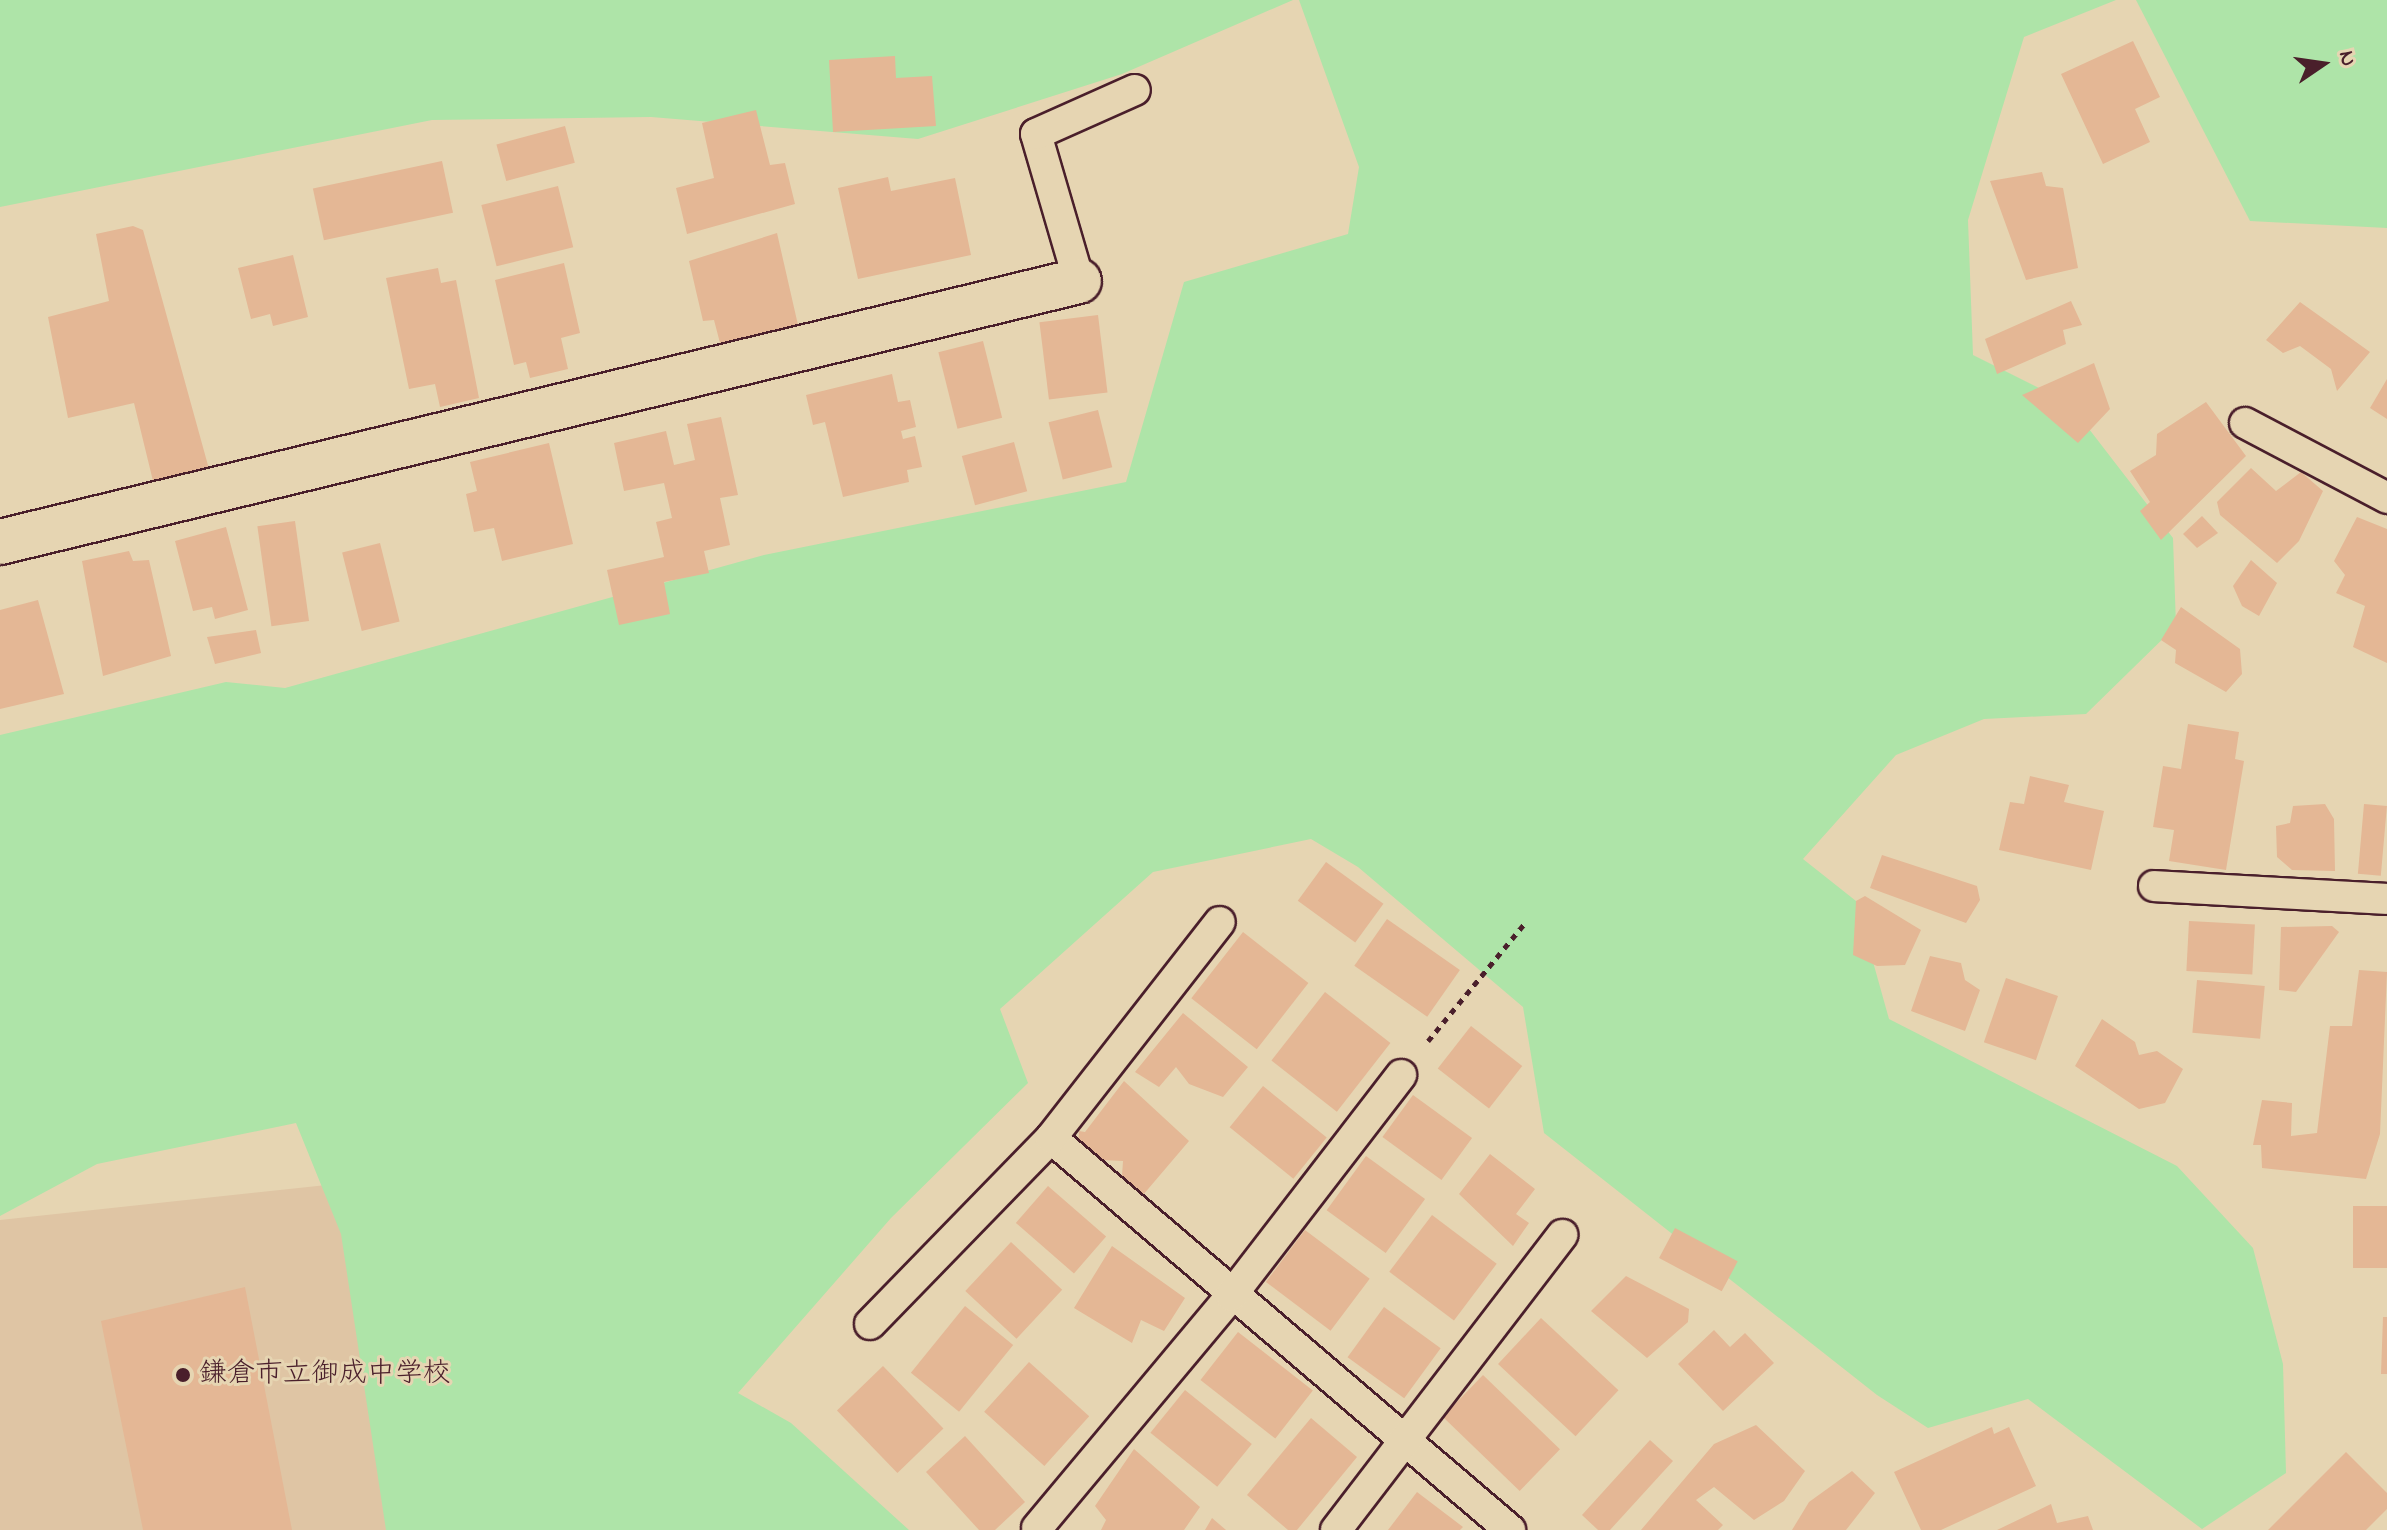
<!DOCTYPE html>
<meta charset="utf-8">
<style>
body{margin:0}
#map{position:relative;width:2387px;height:1530px;overflow:hidden;background:#e6d5b2;font-family:"Indie Flower","Klee One",sans-serif}
div>[style]{position:absolute}
.built>*{inset:0;background:#dfc5a4}
.green>*{inset:0;background:#aee4a8}
.building>*{inset:0;background:#e4b795;transform-origin:0 0}
.path>*{height:5px;margin-top:-2.5px;transform-origin:0;background:repeating-linear-gradient(90deg,#4a1f2b 0 6px,transparent 0 12px)}
.roads{filter:drop-shadow(2px 0 #4a1f2b) drop-shadow(-2px 0 #4a1f2b) drop-shadow(0 2px #4a1f2b) drop-shadow(0 -2px #4a1f2b)}
.lane>*{height:30px;margin:-15px;padding:0 15px;transform-origin:15px;border-radius:15px;background:#e6d5b2}
.street>*{height:44px;margin:-22px;padding:0 22px;transform-origin:22px;border-radius:22px;background:#e6d5b2}
.dots>*{width:22px;height:22px;translate:-50% -50%;box-sizing:border-box;border:4px solid #e6d5b2;border-radius:50%}
span{translate:-50% -50%;white-space:nowrap;text-align:center;line-height:1.15;-webkit-text-stroke:6px #e6d5b2;paint-order:stroke}
.poi-label{font-size:28px;color:#4a1f2b}
.left{translate:0 -50%;text-align:left}
.north{position:absolute;left:2283px;top:24px;width:80px;height:80px;-webkit-text-stroke:6px #e6d5b2;paint-order:stroke;rotate:77deg;font-size:22px;font-weight:700;line-height:32px;text-align:center;color:#4a1f2b}
.north::after{content:'';display:block;margin:auto;width:28px;height:36px;background:#4a1f2b;clip-path:polygon(50% 0,100% 100%,50% 72%,0 100%)}
</style>
<div id="map">
<div class="built">
<div style="clip-path:polygon(336px 1184px,390px 1530px,0 1530px,0 1220px)"></div>
</div>
<div class="green">
<div style="clip-path:polygon(0 0,1293px 0,1122px 74px,918px 139px,651px 117px,432px 120px,0 207px)"></div>
<div style="clip-path:polygon(1299px 0,2116px 0,2024px 37px,1968px 220px,1973px 355px,2069px 403px,2173px 538px,2176px 626px,2086px 714px,1984px 719px,1896px 755px,1803px 859px,1856px 901px,1889px 1019px,2177px 1166px,2253px 1248px,2283px 1364px,2286px 1473px,2202px 1529px,2028px 1399px,1928px 1428px,1877px 1395px,1544px 1133px,1523px 1007px,1358px 867px,1311px 839px,1153px 872px,1000px 1009px,1028px 1083px,891px 1218px,738px 1393px,791px 1423px,909px 1530px,386px 1530px,341px 1234px,296px 1123px,97px 1164px,0 1216px,0 735px,226px 682px,285px 688px,764px 555px,1126px 482px,1184px 282px,1348px 234px,1359px 167px)"></div>
<div style="clip-path:polygon(2136px 0,2387px 0,2387px 228px,2250px 221px)"></div>
</div>
<div class="building">
<div style="clip-path:polygon(2133px 41px,2160px 97px,2135px 109px,2150px 142px,2103px 164px,2061px 74px)"></div>
<div style="clip-path:polygon(895px 56px,896px 78px,932px 76px,936px 126px,833px 132px,829px 60px)"></div>
<div style="clip-path:polygon(756px 110px,770px 165px,785px 163px,795px 204px,687px 234px,676px 188px,714px 178px,702px 123px)"></div>
<div style="left:565px;top:126px;width:38px;height:71px;rotate:75deg"></div>
<div style="left:442px;top:161px;width:53px;height:132px;rotate:78deg"></div>
<div style="clip-path:polygon(2042px 172px,2046px 186px,2063px 188px,2078px 268px,2026px 280px,1990px 181px)"></div>
<div style="clip-path:polygon(888px 177px,891px 191px,955px 178px,971px 255px,858px 279px,838px 188px)"></div>
<div style="left:558px;top:186px;width:63px;height:79px;rotate:76deg"></div>
<div style="clip-path:polygon(133px 226px,143px 230px,209px 469px,153px 481px,134px 403px,68px 418px,48px 317px,109px 301px,96px 234px)"></div>
<div style="clip-path:polygon(777px 233px,798px 325px,720px 343px,714px 320px,703px 321px,689px 261px)"></div>
<div style="clip-path:polygon(293px 255px,308px 317px,273px 326px,270px 314px,251px 319px,238px 268px)"></div>
<div style="clip-path:polygon(564px 263px,580px 333px,561px 338px,568px 369px,530px 378px,526px 362px,514px 365px,495px 280px)"></div>
<div style="clip-path:polygon(438px 268px,441px 283px,456px 280px,479px 398px,440px 407px,435px 384px,409px 389px,386px 278px)"></div>
<div style="clip-path:polygon(2071px 301px,2082px 325px,2063px 330px,2066px 344px,1997px 374px,1985px 339px)"></div>
<div style="clip-path:polygon(2300px 302px,2370px 352px,2337px 391px,2331px 369px,2300px 346px,2283px 353px,2266px 340px)"></div>
<div style="left:1098px;top:315px;width:78px;height:59px;rotate:83deg"></div>
<div style="left:983px;top:341px;width:79px;height:46px;rotate:76deg"></div>
<div style="clip-path:polygon(2094px 363px,2110px 409px,2078px 443px,2022px 395px)"></div>
<div style="clip-path:polygon(892px 374px,898px 402px,910px 400px,916px 427px,901px 431px,903px 439px,915px 436px,922px 467px,907px 470px,909px 482px,843px 497px,825px 422px,813px 425px,806px 395px)"></div>
<div style="clip-path:polygon(2387px 379px,2387px 419px,2370px 408px)"></div>
<div style="clip-path:polygon(2206px 402px,2246px 456px,2161px 540px,2140px 511px,2150px 502px,2130px 471px,2156px 455px,2157px 434px)"></div>
<div style="left:1098px;top:410px;width:59px;height:51px;rotate:76deg"></div>
<div style="clip-path:polygon(721px 417px,738px 495px,720px 498px,730px 545px,704px 551px,709px 573px,664px 582px,670px 614px,619px 625px,607px 570px,664px 557px,656px 522px,672px 518px,664px 483px,624px 491px,614px 443px,666px 431px,674px 465px,695px 460px,687px 424px)"></div>
<div style="left:1014px;top:442px;width:51px;height:54px;rotate:75deg"></div>
<div style="clip-path:polygon(549px 443px,573px 544px,502px 561px,494px 528px,474px 532px,466px 494px,477px 491px,470px 462px)"></div>
<div style="clip-path:polygon(2251px 468px,2276px 491px,2301px 472px,2323px 491px,2299px 541px,2277px 563px,2220px 515px,2217px 502px)"></div>
<div style="clip-path:polygon(2202px 516px,2218px 533px,2197px 548px,2183px 534px)"></div>
<div style="clip-path:polygon(2357px 517px,2387px 529px,2387px 663px,2353px 647px,2365px 606px,2336px 593px,2345px 575px,2334px 561px)"></div>
<div style="left:295px;top:521px;width:101px;height:38px;rotate:82deg"></div>
<div style="clip-path:polygon(226px 527px,248px 610px,215px 619px,212px 607px,193px 611px,175px 541px)"></div>
<div style="left:380px;top:543px;width:81px;height:39px;rotate:76deg"></div>
<div style="clip-path:polygon(129px 551px,133px 561px,149px 560px,171px 656px,103px 676px,82px 561px)"></div>
<div style="clip-path:polygon(2251px 560px,2277px 583px,2259px 616px,2242px 606px,2233px 586px)"></div>
<div style="clip-path:polygon(38px 600px,64px 694px,0 709px,0 610px)"></div>
<div style="clip-path:polygon(2181px 607px,2240px 649px,2242px 674px,2226px 692px,2175px 663px,2176px 650px,2161px 640px)"></div>
<div style="clip-path:polygon(256px 630px,261px 653px,215px 664px,207px 637px)"></div>
<div style="clip-path:polygon(2188px 724px,2239px 732px,2235px 759px,2244px 761px,2226px 870px,2169px 861px,2174px 830px,2153px 827px,2163px 766px,2181px 769px)"></div>
<div style="clip-path:polygon(2030px 776px,2069px 785px,2064px 802px,2104px 811px,2091px 870px,1999px 850px,2010px 802px,2024px 804px)"></div>
<div style="clip-path:polygon(2325px 804px,2334px 819px,2335px 871px,2292px 870px,2277px 857px,2276px 826px,2290px 823px,2293px 806px)"></div>
<div style="left:2364px;top:804px;width:23px;height:70px;rotate:5deg"></div>
<div style="clip-path:polygon(1882px 855px,1977px 886px,1980px 900px,1966px 923px,1870px 888px)"></div>
<div style="left:1326px;top:862px;width:71px;height:48px;rotate:36deg"></div>
<div style="clip-path:polygon(1865px 896px,1921px 930px,1905px 965px,1877px 966px,1853px 955px,1856px 901px)"></div>
<div style="left:1387px;top:919px;width:89px;height:57px;rotate:35deg"></div>
<div style="left:2189px;top:921px;width:66px;height:50px;rotate:3deg"></div>
<div style="clip-path:polygon(2332px 926px,2339px 932px,2296px 992px,2279px 990px,2281px 927px)"></div>
<div style="left:1243px;top:932px;width:83px;height:84px;rotate:38deg"></div>
<div style="clip-path:polygon(1930px 956px,1961px 963px,1965px 980px,1980px 990px,1965px 1031px,1911px 1011px)"></div>
<div style="clip-path:polygon(2359px 970px,2387px 972px,2380px 1134px,2366px 1179px,2262px 1168px,2261px 1145px,2253px 1145px,2262px 1100px,2292px 1103px,2291px 1136px,2317px 1133px,2330px 1026px,2352px 1026px)"></div>
<div style="left:2006px;top:978px;width:55px;height:68px;rotate:19deg"></div>
<div style="left:2197px;top:980px;width:68px;height:53px;rotate:5deg"></div>
<div style="left:1325px;top:992px;width:83px;height:87px;rotate:38deg"></div>
<div style="clip-path:polygon(1183px 1013px,1248px 1067px,1223px 1097px,1189px 1084px,1176px 1067px,1159px 1087px,1135px 1072px)"></div>
<div style="clip-path:polygon(2102px 1019px,2135px 1042px,2139px 1055px,2157px 1051px,2183px 1069px,2165px 1103px,2139px 1109px,2075px 1066px)"></div>
<div style="left:1471px;top:1026px;width:65px;height:54px;rotate:38deg"></div>
<div style="clip-path:polygon(1124px 1081px,1189px 1141px,1143px 1195px,1122px 1176px,1123px 1161px,1102px 1160px,1078px 1145px,1079px 1131px,1085px 1132px)"></div>
<div style="left:1263px;top:1086px;width:82px;height:53px;rotate:39deg"></div>
<div style="left:1413px;top:1095px;width:73px;height:52px;rotate:36deg"></div>
<div style="clip-path:polygon(1490px 1154px,1535px 1189px,1516px 1214px,1529px 1223px,1513px 1246px,1459px 1194px)"></div>
<div style="left:1366px;top:1156px;width:73px;height:67px;rotate:36deg"></div>
<div style="left:1048px;top:1186px;width:77px;height:49px;rotate:41deg"></div>
<div style="left:2353px;top:1206px;width:34px;height:62px"></div>
<div style="left:1432px;top:1215px;width:81px;height:71px;rotate:37deg"></div>
<div style="left:1675px;top:1228px;width:71px;height:34px;rotate:28deg"></div>
<div style="left:1305px;top:1230px;width:81px;height:65px;rotate:37deg"></div>
<div style="left:1011px;top:1242px;width:70px;height:67px;rotate:43deg"></div>
<div style="clip-path:polygon(1112px 1246px,1185px 1298px,1164px 1331px,1141px 1320px,1132px 1343px,1074px 1308px)"></div>
<div style="clip-path:polygon(1626px 1276px,1689px 1309px,1688px 1322px,1647px 1358px,1591px 1311px)"></div>
<div style="clip-path:polygon(245px 1287px,292px 1530px,143px 1530px,101px 1321px)"></div>
<div style="left:965px;top:1306px;width:62px;height:86px;rotate:39deg"></div>
<div style="left:1384px;top:1307px;width:70px;height:62px;rotate:36deg"></div>
<div style="clip-path:polygon(2383px 1317px,2387px 1317px,2387px 1374px,2381px 1374px)"></div>
<div style="left:1541px;top:1318px;width:106px;height:63px;rotate:43deg"></div>
<div style="clip-path:polygon(1714px 1330px,1730px 1347px,1745px 1333px,1774px 1363px,1723px 1411px,1678px 1364px)"></div>
<div style="left:1238px;top:1332px;width:95px;height:61px;rotate:38deg"></div>
<div style="left:1029px;top:1362px;width:81px;height:67px;rotate:42deg"></div>
<div style="left:883px;top:1366px;width:87px;height:64px;rotate:46deg"></div>
<div style="left:1483px;top:1375px;width:107px;height:58px;rotate:44deg"></div>
<div style="left:1185px;top:1390px;width:86px;height:55px;rotate:39deg"></div>
<div style="clip-path:polygon(1311px 1418px,1357px 1457px,1297px 1530px,1288px 1530px,1247px 1495px)"></div>
<div style="clip-path:polygon(1756px 1425px,1805px 1471px,1784px 1501px,1754px 1520px,1714px 1487px,1696px 1500px,1723px 1525px,1718px 1530px,1641px 1530px,1714px 1444px)"></div>
<div style="clip-path:polygon(1992px 1427px,1994px 1434px,2009px 1427px,2036px 1486px,1941px 1530px,1921px 1530px,1894px 1472px)"></div>
<div style="clip-path:polygon(965px 1436px,1025px 1502px,995px 1530px,979px 1530px,926px 1472px)"></div>
<div style="clip-path:polygon(1650px 1440px,1673px 1461px,1610px 1530px,1598px 1530px,1582px 1515px)"></div>
<div style="clip-path:polygon(1134px 1449px,1200px 1507px,1184px 1530px,1101px 1530px,1106px 1520px,1095px 1506px)"></div>
<div style="clip-path:polygon(2346px 1452px,2387px 1493px,2387px 1509px,2366px 1530px,2268px 1530px)"></div>
<div style="clip-path:polygon(1852px 1471px,1875px 1493px,1846px 1530px,1792px 1530px,1809px 1502px)"></div>
<div style="clip-path:polygon(1417px 1492px,1463px 1527px,1460px 1530px,1388px 1530px)"></div>
<div style="clip-path:polygon(2051px 1504px,2057px 1523px,2088px 1516px,2093px 1530px,1997px 1530px)"></div>
<div style="clip-path:polygon(1212px 1518px,1226px 1530px,1205px 1530px)"></div>
</div>
<div class="path">
<div style="left:1428px;top:1041px;width:151px;rotate:-50.6deg"></div>
</div>
<div class="roads">
<div class="lane">
<div style="left:1079px;top:281px;width:153px;rotate:-106.3deg"></div>
<div style="left:1036px;top:134px;width:108px;rotate:-24deg"></div>
<div style="left:2245px;top:423px;width:161px;rotate:27.8deg"></div>
<div style="left:2154px;top:886px;width:233px;rotate:3.2deg"></div>
<div style="left:1051px;top:1138px;width:604px;rotate:40.5deg"></div>
<div style="left:870px;top:1324px;width:260px;rotate:-45.8deg"></div>
<div style="left:1051px;top:1138px;width:274px;rotate:-52deg"></div>
<div style="left:1037px;top:1528px;width:302px;rotate:-50.1deg"></div>
<div style="left:1231px;top:1296px;width:279px;rotate:-52.4deg"></div>
<div style="left:1336px;top:1530px;width:372px;rotate:-52.5deg"></div>
</div>
<div class="street">
<div style="left:0;top:542px;width:1110px;rotate:-13.6deg"></div>
</div>
</div>
<div class="dots">
<div style="left:183px;top:1375px;background:#4a1f2b"></div>
</div>
<div class="poi-label">
<span class="left" style="left:199px;top:1375px">鎌倉市立御成中学校</span>
</div>
<div class="north">N</div>
</div>
